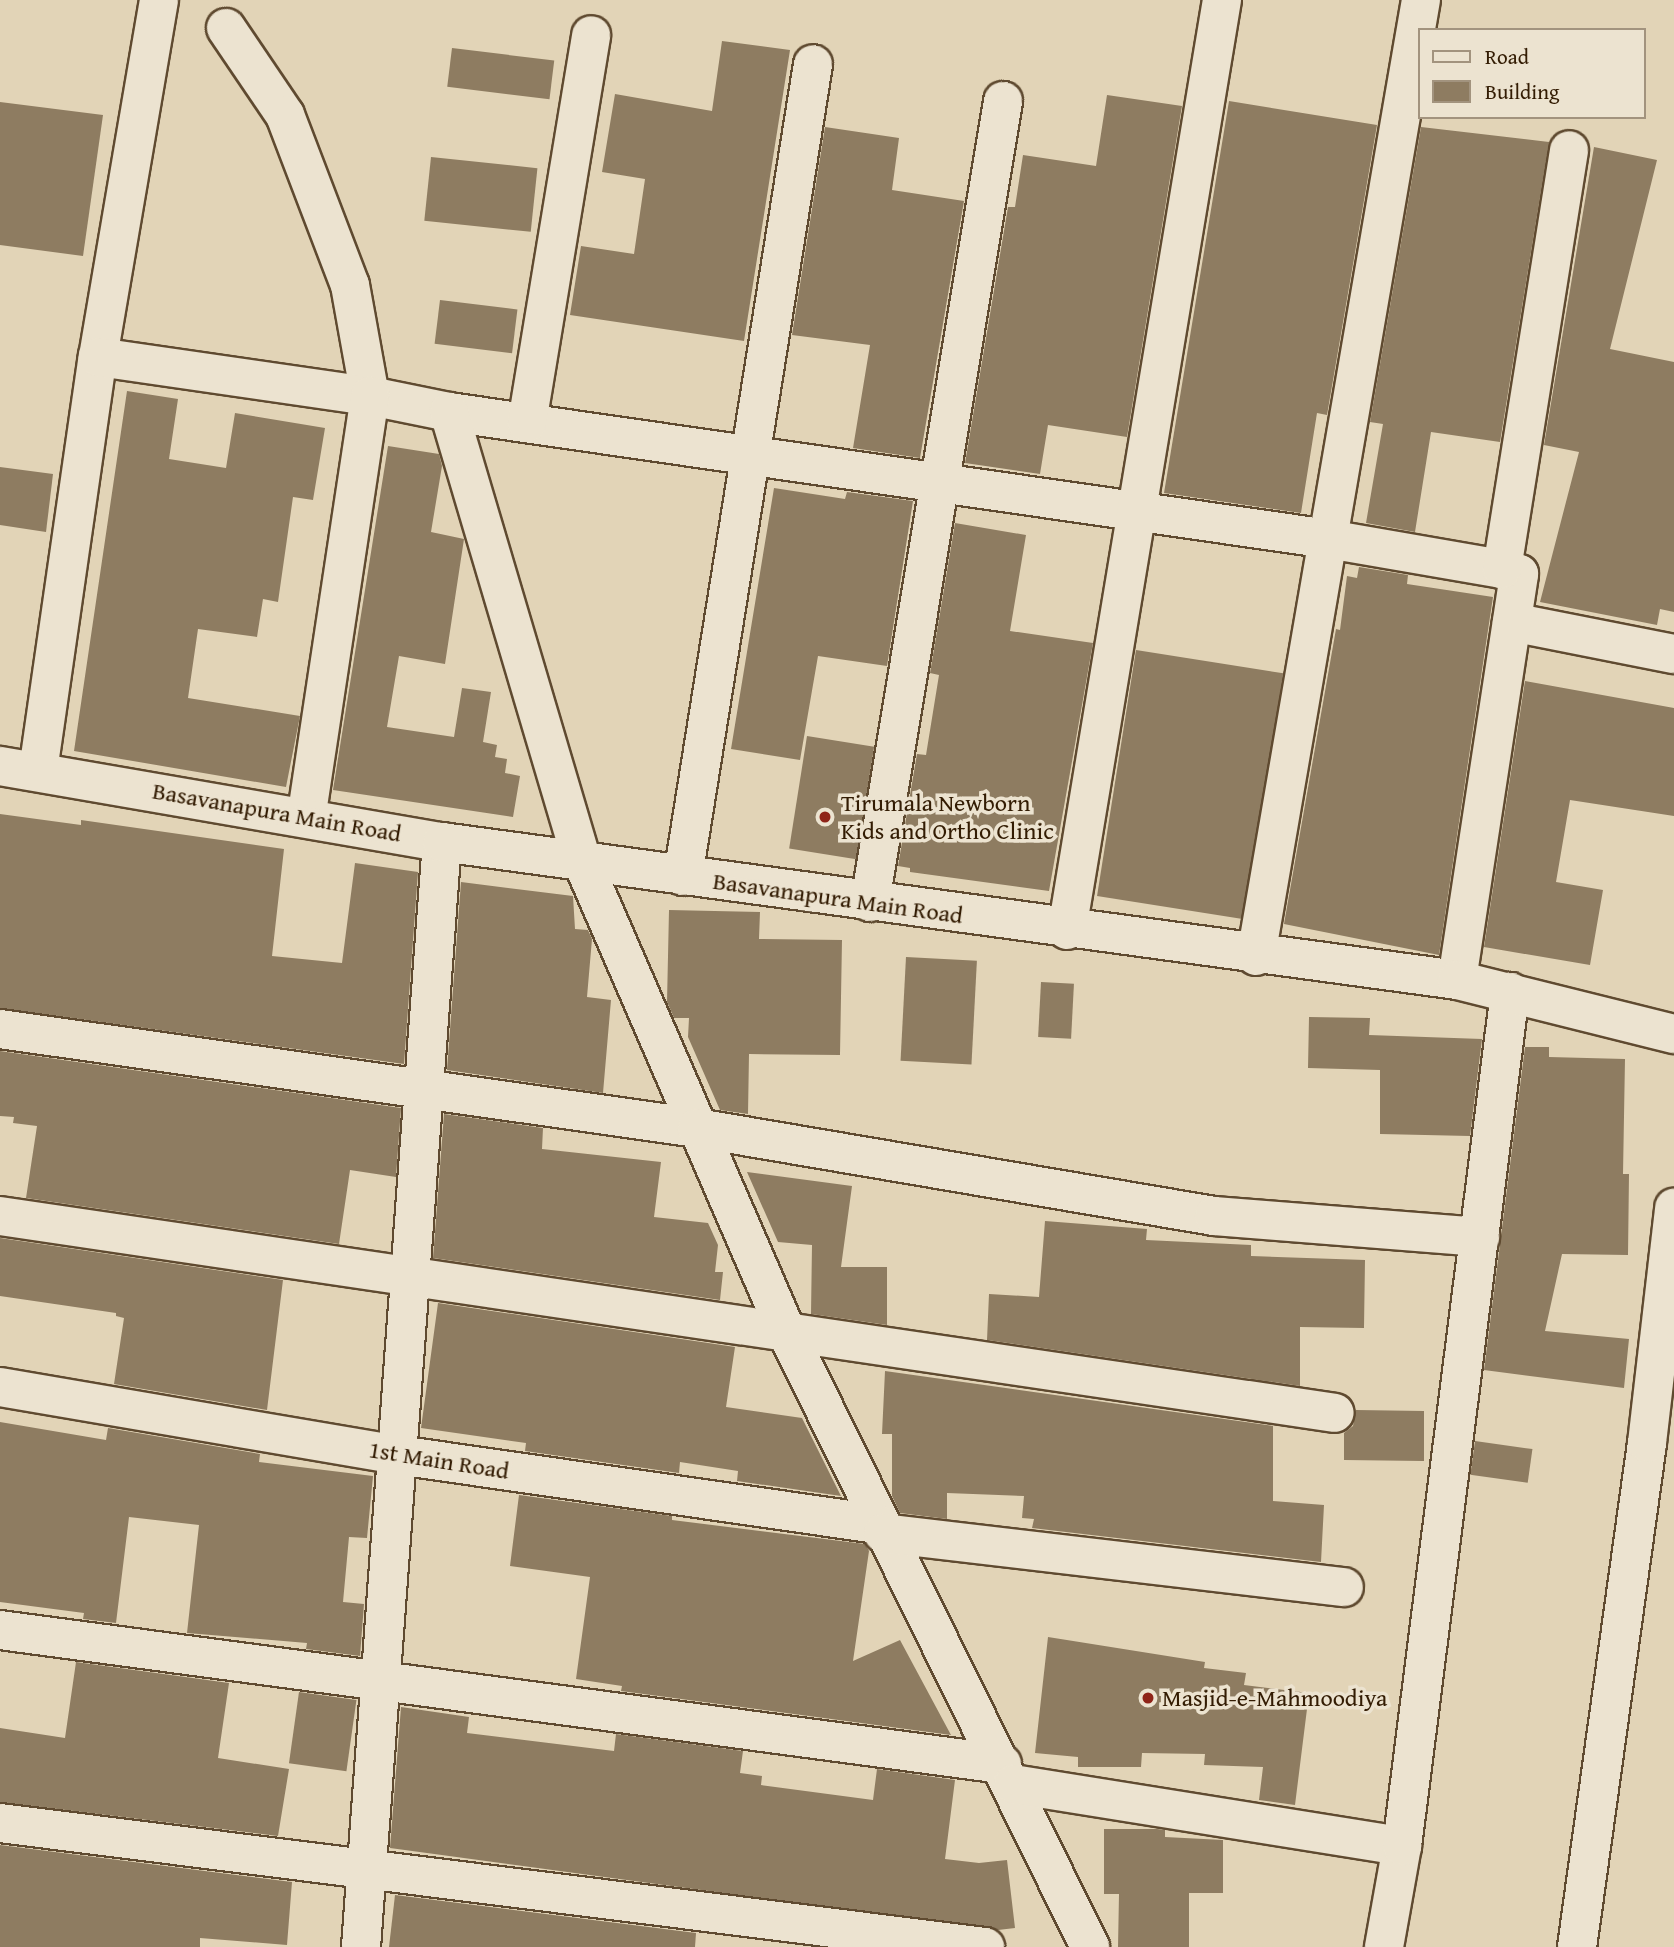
<!DOCTYPE html>
<style>
body{margin:0}
#map{position:relative;width:1674px;height:1947px;overflow:hidden;background:#e2d4b7;font-family:"Gentium Book Plus",serif}
div>[style]{position:absolute}
.building>*{inset:0;background:#8e7c61;transform-origin:0 0}
.roads{filter:drop-shadow(2px 0 #5f4a30) drop-shadow(-2px 0 #5f4a30) drop-shadow(0 2px #5f4a30) drop-shadow(0 -2px #5f4a30)}
.street>*{height:38px;margin:-19px;padding:0 19px;transform-origin:19px;border-radius:19px;background:#ece3d0}
.secondary>*{height:38px;margin:-19px;padding:0 19px;transform-origin:19px;border-radius:19px;background:#ece3d0}
.dots>*{width:19px;height:19px;translate:-50% -50%;box-sizing:border-box;border:4px solid #ece3d0;border-radius:50%}
span{translate:-50% -50%;white-space:nowrap;text-align:center;line-height:1.15;-webkit-text-stroke:7px #ece3d0;paint-order:stroke}
.poi-label{font-size:24px;color:#331c03}
.left{translate:0 -50%;text-align:left}
.street-label{font-size:24px;color:#331c03}
.legend{position:absolute;left:1418px;top:28px;width:228px;height:91px;box-sizing:border-box;background:#ece3d0;border:2px solid #a2937e;margin:0;padding:9px 12px;list-style:none;font-size:21px;color:#331c03}
.legend li{display:flex;align-items:center;gap:14px;height:35px}
.legend b{width:35px;border:2px solid #a2937e}
</style>
<div id="map">
<div class="building">
<div style="clip-path:polygon(722px 41px,790px 50px,744px 341px,570px 315px,581px 246px,634px 254px,645px 179px,602px 172px,615px 94px,712px 111px)"></div>
<div style="left:452px;top:48px;width:103px;height:39px;rotate:7deg"></div>
<div style="clip-path:polygon(1107px 95px,1182px 106px,1127px 437px,1048px 425px,1040px 474px,965px 463px,1008px 207px,1015px 207px,1023px 155px,1096px 166px)"></div>
<div style="clip-path:polygon(1229px 101px,1377px 125px,1327px 415px,1317px 413px,1301px 513px,1164px 493px)"></div>
<div style="clip-path:polygon(0 102px,103px 115px,83px 256px,0 245px)"></div>
<div style="clip-path:polygon(825px 127px,899px 138px,892px 190px,964px 201px,920px 458px,853px 448px,870px 345px,792px 335px)"></div>
<div style="clip-path:polygon(1421px 127px,1549px 142px,1500px 442px,1431px 432px,1415px 532px,1366px 523px,1383px 424px,1370px 422px)"></div>
<div style="clip-path:polygon(1594px 147px,1657px 160px,1610px 349px,1674px 362px,1674px 612px,1660px 609px,1657px 625px,1540px 602px,1579px 452px,1544px 445px)"></div>
<div style="left:431px;top:157px;width:107px;height:64px;rotate:6deg"></div>
<div style="left:440px;top:300px;width:78px;height:44px;rotate:7deg"></div>
<div style="clip-path:polygon(127px 391px,178px 399px,169px 459px,226px 468px,235px 413px,325px 428px,313px 500px,293px 497px,278px 602px,263px 599px,257px 637px,198px 629px,188px 698px,300px 716px,286px 787px,74px 751px)"></div>
<div style="clip-path:polygon(388px 446px,439px 454px,442px 466px,431px 532px,464px 539px,445px 664px,399px 656px,387px 727px,454px 737px,462px 688px,491px 692px,483px 742px,497px 745px,495px 757px,507px 759px,505px 773px,520px 776px,513px 817px,333px 790px)"></div>
<div style="clip-path:polygon(0 467px,53px 474px,46px 532px,0 525px)"></div>
<div style="clip-path:polygon(774px 488px,845px 499px,847px 492px,913px 501px,887px 666px,818px 656px,800px 760px,731px 749px)"></div>
<div style="clip-path:polygon(955px 523px,1026px 535px,1010px 631px,1093px 643px,1049px 891px,910px 872px,910px 868px,898px 866px,917px 754px,926px 755px,939px 675px,930px 673px)"></div>
<div style="clip-path:polygon(1359px 567px,1408px 575px,1407px 584px,1493px 597px,1439px 955px,1284px 924px,1336px 629px,1340px 630px,1347px 576px,1357px 578px)"></div>
<div style="left:1136px;top:650px;width:149px;height:249px;rotate:9deg"></div>
<div style="clip-path:polygon(1525px 681px,1674px 708px,1674px 816px,1570px 800px,1556px 882px,1603px 890px,1590px 965px,1484px 947px)"></div>
<div style="left:807px;top:736px;width:68px;height:114px;rotate:9deg"></div>
<div style="clip-path:polygon(0 814px,81px 825px,81px 820px,284px 849px,272px 956px,342px 963px,355px 863px,418px 872px,404px 1064px,0 1008px)"></div>
<div style="clip-path:polygon(461px 882px,573px 896px,575px 929px,588px 930px,592px 939px,587px 997px,611px 1000px,603px 1093px,447px 1070px)"></div>
<div style="clip-path:polygon(669px 910px,760px 912px,759px 939px,842px 940px,840px 1055px,749px 1054px,748px 1114px,720px 1110px,688px 1037px,689px 1018px,674px 1018px,667px 1002px)"></div>
<div style="left:906px;top:957px;width:71px;height:104px;rotate:3deg"></div>
<div style="left:1041px;top:982px;width:33px;height:55px;rotate:3deg"></div>
<div style="clip-path:polygon(1309px 1017px,1370px 1018px,1369px 1035px,1482px 1039px,1470px 1136px,1380px 1134px,1380px 1070px,1308px 1068px)"></div>
<div style="clip-path:polygon(1525px 1047px,1549px 1047px,1549px 1057px,1625px 1059px,1623px 1174px,1629px 1174px,1628px 1255px,1562px 1254px,1545px 1331px,1629px 1339px,1624px 1388px,1484px 1370px)"></div>
<div style="clip-path:polygon(0 1051px,401px 1108px,396px 1177px,350px 1170px,339px 1244px,26px 1198px,37px 1126px,13px 1123px,14px 1117px,0 1116px)"></div>
<div style="clip-path:polygon(444px 1114px,543px 1128px,542px 1149px,661px 1162px,654px 1217px,708px 1223px,718px 1245px,715px 1272px,723px 1272px,720px 1300px,433px 1258px)"></div>
<div style="clip-path:polygon(747px 1172px,852px 1186px,841px 1267px,887px 1267px,887px 1325px,811px 1314px,812px 1245px,778px 1242px)"></div>
<div style="clip-path:polygon(1045px 1221px,1147px 1229px,1146px 1240px,1251px 1245px,1251px 1256px,1365px 1260px,1364px 1328px,1300px 1327px,1300px 1386px,987px 1340px,989px 1294px,1039px 1297px)"></div>
<div style="clip-path:polygon(0 1238px,283px 1280px,267px 1410px,114px 1384px,124px 1318px,116px 1316px,116px 1313px,0 1296px)"></div>
<div style="clip-path:polygon(438px 1303px,735px 1347px,726px 1407px,802px 1418px,841px 1496px,737px 1481px,738px 1471px,680px 1462px,679px 1473px,525px 1451px,526px 1443px,421px 1428px)"></div>
<div style="clip-path:polygon(885px 1371px,1273px 1426px,1273px 1501px,1324px 1505px,1321px 1562px,1032px 1528px,1034px 1519px,1022px 1518px,1024px 1496px,947px 1493px,947px 1519px,900px 1513px,892px 1496px,892px 1434px,882px 1434px)"></div>
<div style="clip-path:polygon(1356px 1410px,1424px 1411px,1424px 1461px,1344px 1460px,1344px 1433px,1353px 1426px)"></div>
<div style="clip-path:polygon(0 1422px,106px 1440px,108px 1428px,260px 1454px,259px 1462px,373px 1476px,367px 1538px,349px 1537px,343px 1602px,364px 1604px,360px 1656px,306px 1649px,307px 1643px,187px 1633px,199px 1525px,129px 1517px,116px 1623px,83px 1619px,84px 1613px,0 1602px)"></div>
<div style="left:1475px;top:1441px;width:58px;height:34px;rotate:8deg"></div>
<div style="clip-path:polygon(519px 1495px,672px 1516px,672px 1520px,865px 1544px,869px 1551px,853px 1661px,900px 1640px,951px 1735px,621px 1691px,622px 1686px,576px 1679px,590px 1577px,510px 1566px)"></div>
<div style="clip-path:polygon(1048px 1637px,1205px 1662px,1204px 1668px,1246px 1673px,1244px 1685px,1309px 1693px,1295px 1805px,1259px 1800px,1263px 1767px,1204px 1765px,1205px 1754px,1142px 1753px,1141px 1767px,1078px 1767px,1078px 1757px,1035px 1753px)"></div>
<div style="clip-path:polygon(76px 1662px,229px 1683px,218px 1758px,289px 1769px,278px 1836px,0 1802px,0 1728px,65px 1738px)"></div>
<div style="left:299px;top:1692px;width:58px;height:72px;rotate:8deg"></div>
<div style="clip-path:polygon(401px 1707px,469px 1717px,467px 1733px,614px 1751px,616px 1734px,743px 1751px,740px 1773px,762px 1776px,761px 1785px,873px 1800px,877px 1769px,955px 1780px,945px 1859px,979px 1863px,1007px 1860px,1015px 1928px,998px 1930px,390px 1848px)"></div>
<div style="clip-path:polygon(1104px 1829px,1157px 1829px,1165px 1830px,1165px 1837px,1223px 1840px,1223px 1893px,1189px 1893px,1189px 1947px,1118px 1947px,1119px 1894px,1104px 1894px)"></div>
<div style="clip-path:polygon(0 1845px,292px 1882px,287px 1945px,200px 1938px,200px 1947px,0 1947px)"></div>
<div style="clip-path:polygon(395px 1895px,696px 1933px,695px 1947px,389px 1947px)"></div>
</div>
<div class="roads">
<div class="street">
<div style="left:226px;top:28px;width:105px;rotate:55.9deg"></div>
<div style="left:285px;top:115px;width:182px;rotate:69.1deg"></div>
<div style="left:350px;top:285px;width:113px;rotate:79.8deg"></div>
<div style="left:370px;top:396px;width:81px;rotate:11.4deg"></div>
<div style="left:449px;top:412px;width:888px;rotate:8.22deg"></div>
<div style="left:1328px;top:539px;width:177px;rotate:9.8deg"></div>
<div style="left:98px;top:357px;width:362px;rotate:-80.3deg"></div>
<div style="left:449px;top:412px;width:470px;rotate:73.5deg"></div>
<div style="left:583px;top:863px;width:512px;rotate:66.54deg"></div>
<div style="left:787px;top:1333px;width:685px;rotate:63.73deg"></div>
<div style="left:527px;top:423px;width:393px;rotate:-80.6deg"></div>
<div style="left:1512px;top:622px;width:165px;rotate:11.2deg"></div>
<div style="left:38px;top:771px;width:418px;rotate:-81.8deg"></div>
<div style="left:98px;top:357px;width:275px;rotate:8.2deg"></div>
<div style="left:370px;top:396px;width:424px;rotate:98.6deg"></div>
<div style="left:683px;top:876px;width:822px;rotate:-80.9deg"></div>
<div style="left:870px;top:902px;width:812px;rotate:-80.57deg"></div>
<div style="left:1067px;top:930px;width:943px;rotate:-80.54deg"></div>
<div style="left:1256px;top:956px;width:970px;rotate:-80.21deg"></div>
<div style="left:1457px;top:980px;width:411px;rotate:-81.3deg"></div>
<div style="left:1519px;top:574px;width:18px;rotate:-164deg"></div>
<div style="left:1502px;top:569px;width:424px;rotate:-80.9deg"></div>
<div style="left:0;top:1029px;width:704px;rotate:8.08deg"></div>
<div style="left:697px;top:1128px;width:524px;rotate:9.66deg"></div>
<div style="left:1214px;top:1216px;width:267px;rotate:4.5deg"></div>
<div style="left:0;top:1216px;width:1349px;rotate:8.39deg"></div>
<div style="left:0;top:1387px;width:404px;rotate:9.7deg"></div>
<div style="left:398px;top:1455px;width:486px;rotate:8.2deg"></div>
<div style="left:883px;top:1533px;width:464px;rotate:6.7deg"></div>
<div style="left:0;top:1630px;width:1011px;rotate:7.62deg"></div>
<div style="left:1013px;top:1784px;width:394px;rotate:9.1deg"></div>
<div style="left:0;top:1823px;width:993px;rotate:7.18deg"></div>
<div style="left:361px;top:1947px;width:1108px;rotate:-85.81deg"></div>
<div style="left:1384px;top:1947px;width:103px;rotate:-79.9deg"></div>
<div style="left:1402px;top:1846px;width:861px;rotate:-82.79deg"></div>
<div style="left:1577px;top:1947px;width:509px;rotate:-82.09deg"></div>
<div style="left:1647px;top:1443px;width:237px;rotate:-83.4deg"></div>
</div>
<div class="secondary">
<div style="left:0;top:766px;width:448px;rotate:9.8deg"></div>
<div style="left:442px;top:842px;width:1024px;rotate:7.74deg"></div>
<div style="left:1457px;top:980px;width:224px;rotate:14deg"></div>
</div>
</div>
<div class="dots">
<div style="left:825px;top:817px;background:#8f2418"></div>
<div style="left:1148px;top:1698px;background:#8f2418"></div>
</div>
<div class="poi-label">
<span class="left" style="left:841px;top:817px">Tirumala Newborn<br>Kids and Ortho Clinic</span>
<span class="left" style="left:1162px;top:1698px">Masjid-e-Mahmoodiya</span>
</div>
<div class="street-label">
<span style="left:277px;top:812px;rotate:10deg">Basavanapura Main Road</span>
<span style="left:838px;top:898px;rotate:8deg">Basavanapura Main Road</span>
<span style="left:439px;top:1460px;rotate:9deg">1st Main Road</span>
</div>
<ul class="legend">
<li><b style="height:9px;background:#ece3d0"></b>Road</li>
<li><b style="height:19px;background:#8e7c61"></b>Building</li>
</ul>
</div>
